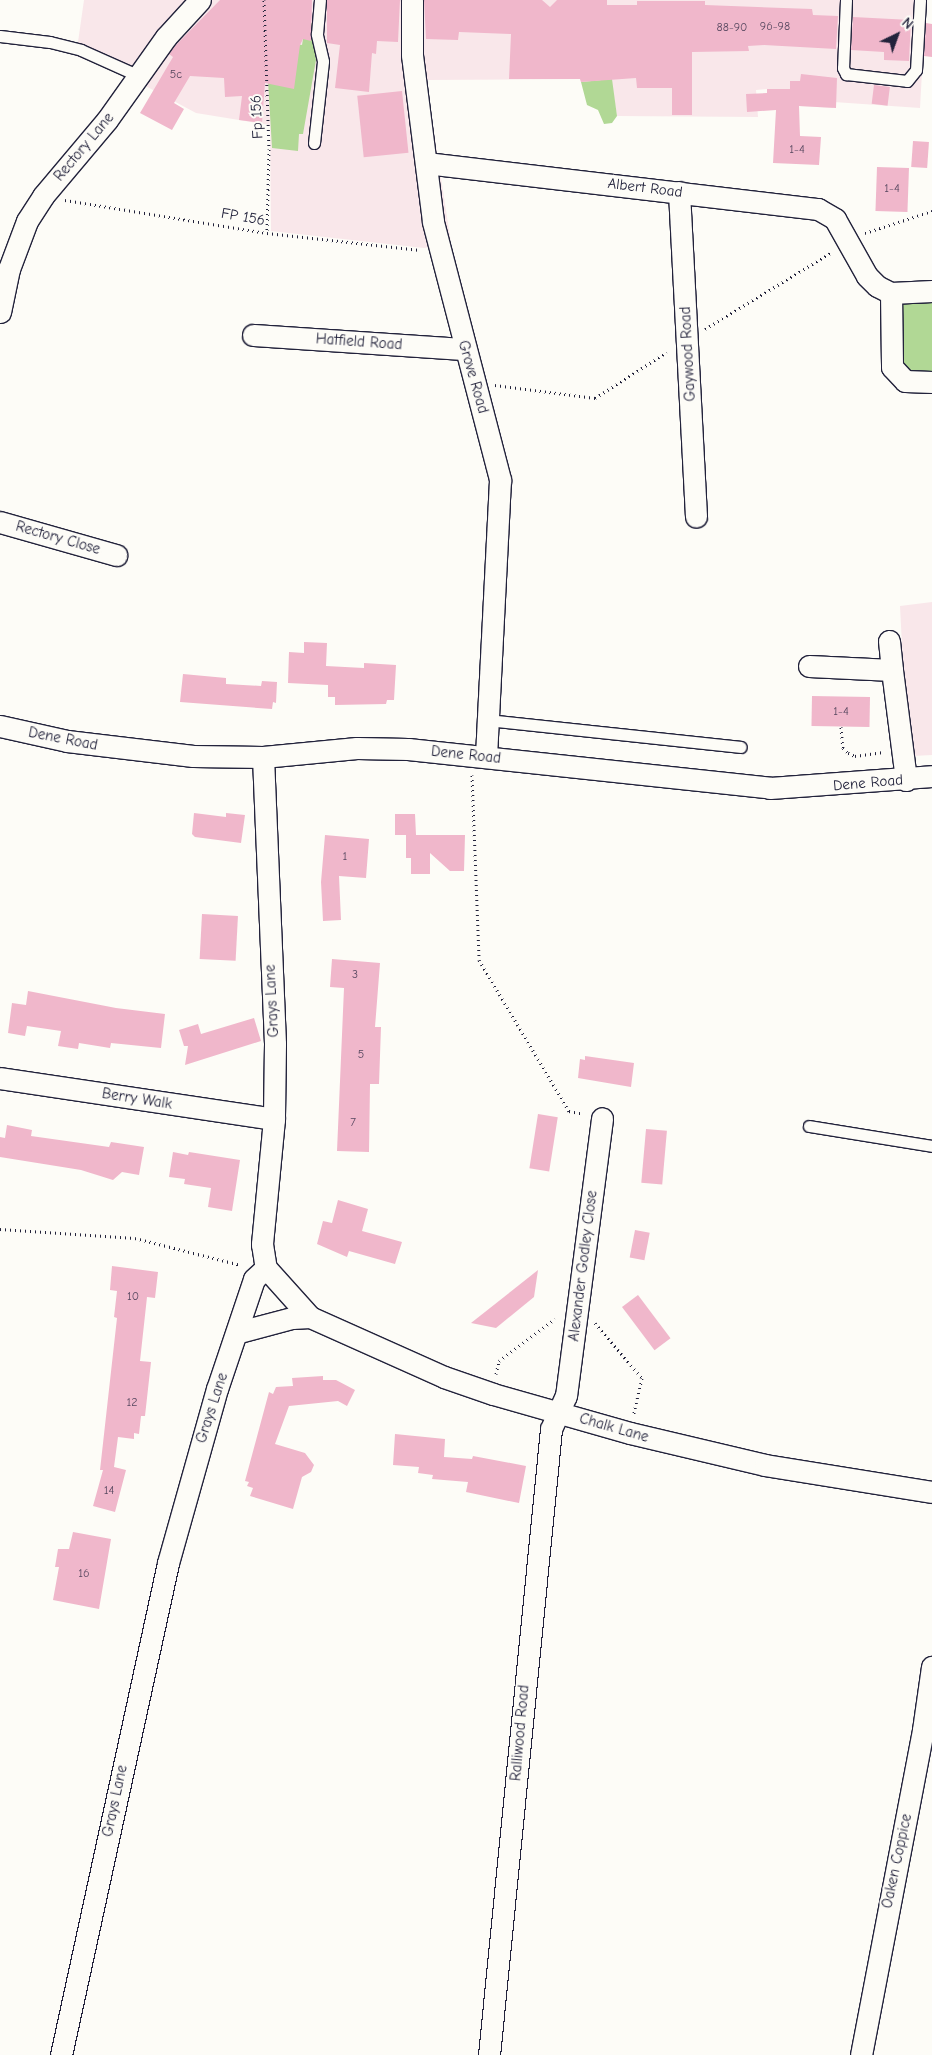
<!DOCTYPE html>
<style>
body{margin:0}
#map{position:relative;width:932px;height:2055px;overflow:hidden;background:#fdfcf7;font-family:"Comic Neue",sans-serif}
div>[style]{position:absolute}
.built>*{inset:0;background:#f9e7ea}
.green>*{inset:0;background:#b1d895}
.building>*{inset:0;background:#f0b7cb;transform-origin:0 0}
.path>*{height:3px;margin-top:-1.5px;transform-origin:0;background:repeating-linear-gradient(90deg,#22223b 0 1px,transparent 0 5px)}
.roads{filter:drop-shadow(1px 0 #22223b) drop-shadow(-1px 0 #22223b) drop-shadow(0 1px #22223b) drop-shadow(0 -1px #22223b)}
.service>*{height:11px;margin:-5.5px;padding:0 5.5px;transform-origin:5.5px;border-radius:5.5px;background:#fdfcf7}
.minor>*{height:21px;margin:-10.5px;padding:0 10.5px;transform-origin:10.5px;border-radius:10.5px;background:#fdfcf7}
span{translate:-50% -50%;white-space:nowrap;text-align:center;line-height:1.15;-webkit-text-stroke:4px #fdfcf7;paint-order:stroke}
.number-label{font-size:12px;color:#56475f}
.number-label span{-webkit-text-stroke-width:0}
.street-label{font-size:15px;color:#22223b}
.north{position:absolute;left:872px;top:10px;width:50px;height:50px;-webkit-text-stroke:4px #fdfcf7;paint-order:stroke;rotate:42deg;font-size:14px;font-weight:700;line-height:20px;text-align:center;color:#22223b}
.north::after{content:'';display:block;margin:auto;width:18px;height:22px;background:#22223b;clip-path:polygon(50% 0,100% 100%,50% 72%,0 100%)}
</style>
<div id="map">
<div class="built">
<div style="clip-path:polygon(84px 0,926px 0,920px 108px,834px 102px,833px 108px,799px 106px,800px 90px,767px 89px,756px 90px,758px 117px,617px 116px,611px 79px,581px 82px,580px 79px,426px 80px,451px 243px,424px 248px,271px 231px,270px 125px,196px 113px,125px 75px,76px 56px)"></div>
<div style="clip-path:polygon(932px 602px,932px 755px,913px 756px,904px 685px,900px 606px)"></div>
</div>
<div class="green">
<div style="clip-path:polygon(306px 22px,312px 23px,316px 60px,303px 134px,299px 134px,298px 151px,272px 148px,267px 64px,296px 44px,302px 45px)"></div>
<div style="clip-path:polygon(612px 79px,617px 116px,612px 123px,604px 124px,598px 110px,587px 105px,581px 82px)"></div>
<div style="clip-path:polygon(932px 297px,932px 375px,910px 375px,899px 362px,900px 300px)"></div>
</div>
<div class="building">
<div style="clip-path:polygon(220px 0,312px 0,311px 41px,303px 39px,300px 45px,294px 89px,265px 83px,262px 123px,239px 120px,242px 96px,225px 97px,224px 78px,190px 76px,174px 103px,184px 109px,172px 130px,140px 113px,173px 57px,169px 54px,176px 45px)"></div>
<div style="clip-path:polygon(327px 0,400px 0,398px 42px,377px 41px,376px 54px,372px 53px,369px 92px,335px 88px,340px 45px,327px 43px)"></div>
<div style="clip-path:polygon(424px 0,542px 0,550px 7px,557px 0,607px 0,607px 5px,637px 5px,637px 1px,705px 1px,705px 5px,812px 9px,813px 15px,838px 16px,836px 49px,764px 45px,748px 46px,749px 51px,692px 52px,692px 115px,672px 115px,672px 88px,637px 88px,636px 78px,581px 82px,580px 79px,509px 79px,511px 34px,459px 32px,458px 40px,426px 39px)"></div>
<div style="clip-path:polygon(853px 17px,911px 20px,909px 61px,884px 60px,884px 52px,851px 50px)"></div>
<div style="clip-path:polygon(926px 23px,932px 24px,932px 57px,924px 56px)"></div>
<div style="clip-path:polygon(801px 74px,837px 78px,836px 108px,799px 106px,800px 136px,821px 137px,819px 165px,773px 163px,776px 110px,747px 112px,746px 94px,767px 93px,767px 89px,790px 89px,790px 81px,800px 81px)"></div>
<div style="left:874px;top:85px;width:16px;height:19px;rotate:7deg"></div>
<div style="left:402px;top:91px;width:62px;height:45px;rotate:84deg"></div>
<div style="left:913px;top:141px;width:16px;height:26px;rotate:4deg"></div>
<div style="left:877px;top:167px;width:32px;height:44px;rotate:2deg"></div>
<div style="clip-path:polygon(304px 642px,327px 643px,326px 666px,364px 668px,364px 663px,396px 665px,394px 700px,387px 700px,386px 704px,335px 705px,335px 697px,328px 697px,328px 685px,288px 683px,289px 652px,304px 653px)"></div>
<div style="clip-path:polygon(183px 674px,226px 678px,226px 684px,261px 686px,262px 681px,277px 682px,276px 703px,273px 702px,272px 709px,180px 702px)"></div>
<div style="left:812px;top:696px;width:58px;height:30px;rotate:1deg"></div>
<div style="clip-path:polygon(194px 813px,226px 817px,226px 813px,245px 815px,241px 843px,195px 837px,192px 834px)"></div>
<div style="clip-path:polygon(395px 814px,415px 814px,416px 835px,410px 835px,465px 835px,464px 871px,450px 871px,430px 853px,430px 874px,411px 874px,411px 858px,406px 858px,406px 835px,395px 835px)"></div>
<div style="clip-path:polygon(325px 835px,369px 839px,366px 878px,339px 876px,341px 920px,323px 921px,321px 882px)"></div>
<div style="left:202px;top:914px;width:36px;height:45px;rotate:3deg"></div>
<div style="clip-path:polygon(332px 959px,380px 963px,375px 1027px,381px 1027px,379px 1084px,370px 1084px,369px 1152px,337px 1151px,344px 988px,330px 987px)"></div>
<div style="clip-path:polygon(28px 991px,116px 1008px,165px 1014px,161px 1048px,111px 1043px,110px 1048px,79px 1043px,78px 1049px,58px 1046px,61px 1031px,27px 1026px,25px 1036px,8px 1033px,12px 1003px,26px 1005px)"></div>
<div style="clip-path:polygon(254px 1018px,261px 1041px,185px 1065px,188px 1046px,184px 1046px,179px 1030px,198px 1024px,201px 1034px)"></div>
<div style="clip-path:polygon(585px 1056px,634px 1063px,631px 1087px,578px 1078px,580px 1059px,585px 1060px)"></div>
<div style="left:538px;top:1114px;width:20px;height:55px;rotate:9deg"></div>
<div style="clip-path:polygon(7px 1125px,32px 1130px,31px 1136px,109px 1147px,111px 1142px,144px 1147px,139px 1175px,122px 1172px,113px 1180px,81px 1170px,0 1157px,0 1137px,5px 1138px)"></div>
<div style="left:646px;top:1129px;width:21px;height:54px;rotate:5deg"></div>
<div style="clip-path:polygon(173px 1152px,188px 1155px,189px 1152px,240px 1160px,232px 1211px,208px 1207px,211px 1188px,184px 1184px,185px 1179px,169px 1177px)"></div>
<div style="clip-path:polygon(338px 1200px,368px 1209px,362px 1231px,402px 1242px,395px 1264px,349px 1251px,347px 1257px,317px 1244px,323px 1221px,332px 1223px)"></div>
<div style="left:635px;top:1230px;width:15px;height:28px;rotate:11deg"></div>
<div style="clip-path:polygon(112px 1266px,158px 1272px,155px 1298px,147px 1297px,140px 1361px,151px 1362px,145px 1416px,141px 1416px,139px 1434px,134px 1433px,134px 1439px,118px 1437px,114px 1467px,126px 1470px,115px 1512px,93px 1506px,103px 1470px,100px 1470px,117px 1318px,114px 1317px,117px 1291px,110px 1290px)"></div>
<div style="clip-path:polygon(538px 1270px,534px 1297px,496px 1328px,471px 1323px)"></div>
<div style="left:638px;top:1295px;width:54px;height:20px;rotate:53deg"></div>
<div style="clip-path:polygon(323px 1376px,323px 1380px,336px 1380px,355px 1390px,347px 1406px,338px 1401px,289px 1406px,275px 1444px,305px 1453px,314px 1465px,311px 1472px,302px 1477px,293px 1509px,250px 1496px,253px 1488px,247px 1486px,249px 1482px,245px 1481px,269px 1392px,273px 1394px,276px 1387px,293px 1386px,292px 1378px)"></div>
<div style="clip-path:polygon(395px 1434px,445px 1439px,444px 1457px,472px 1459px,473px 1456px,526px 1466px,519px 1503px,466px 1492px,468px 1482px,432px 1479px,433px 1475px,418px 1473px,419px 1467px,393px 1465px)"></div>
<div style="clip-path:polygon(73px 1532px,111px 1539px,99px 1609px,53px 1600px,59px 1567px,55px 1567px,58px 1549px,69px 1549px)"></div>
</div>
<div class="path">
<div style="left:264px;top:0;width:149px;rotate:88.1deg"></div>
<div style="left:269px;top:149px;width:84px;rotate:91.4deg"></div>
<div style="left:65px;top:200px;width:205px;rotate:9.3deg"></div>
<div style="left:267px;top:233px;width:154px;rotate:6.3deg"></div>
<div style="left:865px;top:233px;width:71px;rotate:-18.2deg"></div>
<div style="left:705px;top:329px;width:149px;rotate:-31.2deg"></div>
<div style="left:495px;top:385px;width:101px;rotate:7.4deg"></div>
<div style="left:595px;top:398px;width:85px;rotate:-32.6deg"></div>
<div style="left:841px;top:727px;width:21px;rotate:85deg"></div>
<div style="left:843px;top:748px;width:7px;rotate:45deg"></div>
<div style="left:848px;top:753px;width:8px;rotate:23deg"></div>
<div style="left:855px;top:756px;width:27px;rotate:-8deg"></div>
<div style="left:472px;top:775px;width:185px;rotate:87.8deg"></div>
<div style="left:479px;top:960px;width:176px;rotate:59.2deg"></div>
<div style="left:569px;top:1111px;width:15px;rotate:11deg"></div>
<div style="left:0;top:1229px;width:135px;rotate:3.8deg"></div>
<div style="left:135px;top:1238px;width:109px;rotate:14.3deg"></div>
<div style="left:595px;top:1323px;width:72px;rotate:49.5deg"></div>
<div style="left:642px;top:1378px;width:37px;rotate:103deg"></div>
<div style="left:496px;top:1374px;width:13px;rotate:-77deg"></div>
<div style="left:499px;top:1361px;width:70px;rotate:-36.9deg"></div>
</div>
<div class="roads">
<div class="service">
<div style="left:846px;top:0;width:68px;rotate:92.5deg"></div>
<div style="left:843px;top:68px;width:7px;rotate:63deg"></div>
<div style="left:846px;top:74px;width:61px;rotate:6.5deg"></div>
<div style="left:907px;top:81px;width:14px;rotate:-51deg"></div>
<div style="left:916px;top:70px;width:70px;rotate:-86.7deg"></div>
<div style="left:0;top:36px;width:50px;rotate:6.8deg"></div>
<div style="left:50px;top:42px;width:32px;rotate:14deg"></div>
<div style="left:81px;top:50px;width:64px;rotate:24.1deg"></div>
<div style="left:314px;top:143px;width:82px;rotate:-83.7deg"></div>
<div style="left:323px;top:61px;width:28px;rotate:-103deg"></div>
<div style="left:317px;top:34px;width:34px;rotate:-85deg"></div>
<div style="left:488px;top:720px;width:254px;rotate:6.1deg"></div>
<div style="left:809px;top:1126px;width:125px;rotate:9.2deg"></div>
</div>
<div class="minor">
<div style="left:412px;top:0;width:55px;rotate:90deg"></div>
<div style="left:412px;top:55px;width:168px;rotate:82.8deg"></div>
<div style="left:433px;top:222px;width:267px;rotate:75.4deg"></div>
<div style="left:500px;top:480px;width:275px;rotate:92.9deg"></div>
<div style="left:426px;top:163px;width:395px;rotate:6.7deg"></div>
<div style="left:818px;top:209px;width:20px;rotate:30deg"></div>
<div style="left:835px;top:219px;width:65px;rotate:60.7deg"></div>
<div style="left:867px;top:276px;width:14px;rotate:45deg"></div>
<div style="left:877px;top:286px;width:16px;rotate:27deg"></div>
<div style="left:891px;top:293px;width:41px;rotate:-2.8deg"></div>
<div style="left:679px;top:192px;width:325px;rotate:87deg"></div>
<div style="left:891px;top:293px;width:74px;rotate:89.2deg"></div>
<div style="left:892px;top:367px;width:19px;rotate:47deg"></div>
<div style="left:905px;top:381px;width:27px;rotate:2deg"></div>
<div style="left:0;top:312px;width:44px;rotate:-78.2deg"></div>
<div style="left:9px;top:269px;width:51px;rotate:-69.4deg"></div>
<div style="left:27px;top:221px;width:30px;rotate:-57deg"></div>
<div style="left:43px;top:196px;width:99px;rotate:-49.9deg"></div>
<div style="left:107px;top:120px;width:102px;rotate:-54.6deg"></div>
<div style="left:166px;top:37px;width:50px;rotate:-47.4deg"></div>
<div style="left:253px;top:335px;width:211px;rotate:3.8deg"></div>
<div style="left:0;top:522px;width:121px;rotate:15.9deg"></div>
<div style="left:889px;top:641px;width:29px;rotate:84deg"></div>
<div style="left:809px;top:666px;width:83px;rotate:2.8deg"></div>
<div style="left:892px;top:670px;width:111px;rotate:82.7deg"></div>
<div style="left:0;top:726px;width:69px;rotate:12.6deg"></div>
<div style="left:67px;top:741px;width:127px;rotate:6.8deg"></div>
<div style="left:193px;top:756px;width:70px;rotate:0.8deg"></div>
<div style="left:263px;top:757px;width:94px;rotate:-5.5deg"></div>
<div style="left:357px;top:748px;width:51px;rotate:1.1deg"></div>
<div style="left:408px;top:749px;width:364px;rotate:6.1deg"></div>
<div style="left:770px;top:788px;width:162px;rotate:-4.2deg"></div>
<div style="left:263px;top:757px;width:287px;rotate:87.6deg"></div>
<div style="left:275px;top:1044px;width:75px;rotate:90.8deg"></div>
<div style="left:274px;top:1119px;width:126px;rotate:95.5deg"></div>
<div style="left:262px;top:1244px;width:24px;rotate:81deg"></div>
<div style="left:0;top:1078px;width:277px;rotate:8.5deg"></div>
<div style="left:266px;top:1268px;width:66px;rotate:48.1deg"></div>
<div style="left:310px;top:1317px;width:147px;rotate:24.1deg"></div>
<div style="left:444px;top:1377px;width:52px;rotate:19.1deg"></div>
<div style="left:493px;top:1394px;width:142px;rotate:15.9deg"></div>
<div style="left:630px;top:1433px;width:139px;rotate:13.3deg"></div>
<div style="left:765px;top:1465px;width:169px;rotate:9.2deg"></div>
<div style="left:239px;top:1332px;width:55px;rotate:-14.8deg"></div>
<div style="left:292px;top:1318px;width:18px;rotate:-3deg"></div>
<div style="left:61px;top:2055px;width:504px;rotate:-77.73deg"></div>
<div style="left:168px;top:1563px;width:181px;rotate:-74.3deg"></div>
<div style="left:217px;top:1389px;width:116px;rotate:-71.4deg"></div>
<div style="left:254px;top:1279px;width:16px;rotate:-43deg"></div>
<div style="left:489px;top:2055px;width:629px;rotate:-84.34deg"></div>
<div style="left:551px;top:1429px;width:36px;rotate:-66deg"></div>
<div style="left:566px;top:1396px;width:280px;rotate:-82.6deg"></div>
<div style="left:861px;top:2055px;width:331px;rotate:-79.2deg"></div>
<div style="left:923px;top:1730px;width:64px;rotate:-81.9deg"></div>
</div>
</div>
<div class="number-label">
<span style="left:775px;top:27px">96-98</span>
<span style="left:732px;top:28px">88-90</span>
<span style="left:176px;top:75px">5c</span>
<span style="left:797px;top:150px">1-4</span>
<span style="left:892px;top:189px">1-4</span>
<span style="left:841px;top:712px">1-4</span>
<span style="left:345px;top:857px">1</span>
<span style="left:355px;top:975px">3</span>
<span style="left:361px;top:1055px">5</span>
<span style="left:353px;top:1123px">7</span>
<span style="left:133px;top:1297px">10</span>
<span style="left:132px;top:1403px">12</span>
<span style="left:109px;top:1491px">14</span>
<span style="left:84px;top:1574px">16</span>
</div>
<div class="street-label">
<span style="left:257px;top:117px;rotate:-93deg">Fp 156</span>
<span style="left:84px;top:147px;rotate:-50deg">Rectory Lane</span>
<span style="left:645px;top:188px;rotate:7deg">Albert Road</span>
<span style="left:243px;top:217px;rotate:10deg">FP 156</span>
<span style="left:359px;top:342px;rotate:4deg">Hatfield Road</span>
<span style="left:688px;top:354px;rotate:-93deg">Gaywood Road</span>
<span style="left:473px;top:377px;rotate:74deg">Grove Road</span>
<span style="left:58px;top:538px;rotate:16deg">Rectory Close</span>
<span style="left:63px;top:739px;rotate:11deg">Dene Road</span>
<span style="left:466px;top:755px;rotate:6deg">Dene Road</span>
<span style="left:868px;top:783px;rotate:-5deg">Dene Road</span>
<span style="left:272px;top:1001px;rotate:-93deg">Grays Lane</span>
<span style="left:137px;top:1099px;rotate:9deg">Berry Walk</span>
<span style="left:583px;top:1266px;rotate:-83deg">Alexander Godley Close</span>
<span style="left:212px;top:1408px;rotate:-72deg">Grays Lane</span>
<span style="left:614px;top:1428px;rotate:16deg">Chalk Lane</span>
<span style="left:520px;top:1733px;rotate:-85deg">Ralliwood Road</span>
<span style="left:115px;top:1801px;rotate:-78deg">Grays Lane</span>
<span style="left:897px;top:1861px;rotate:-78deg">Oaken Coppice</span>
</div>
<div class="north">N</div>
</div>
